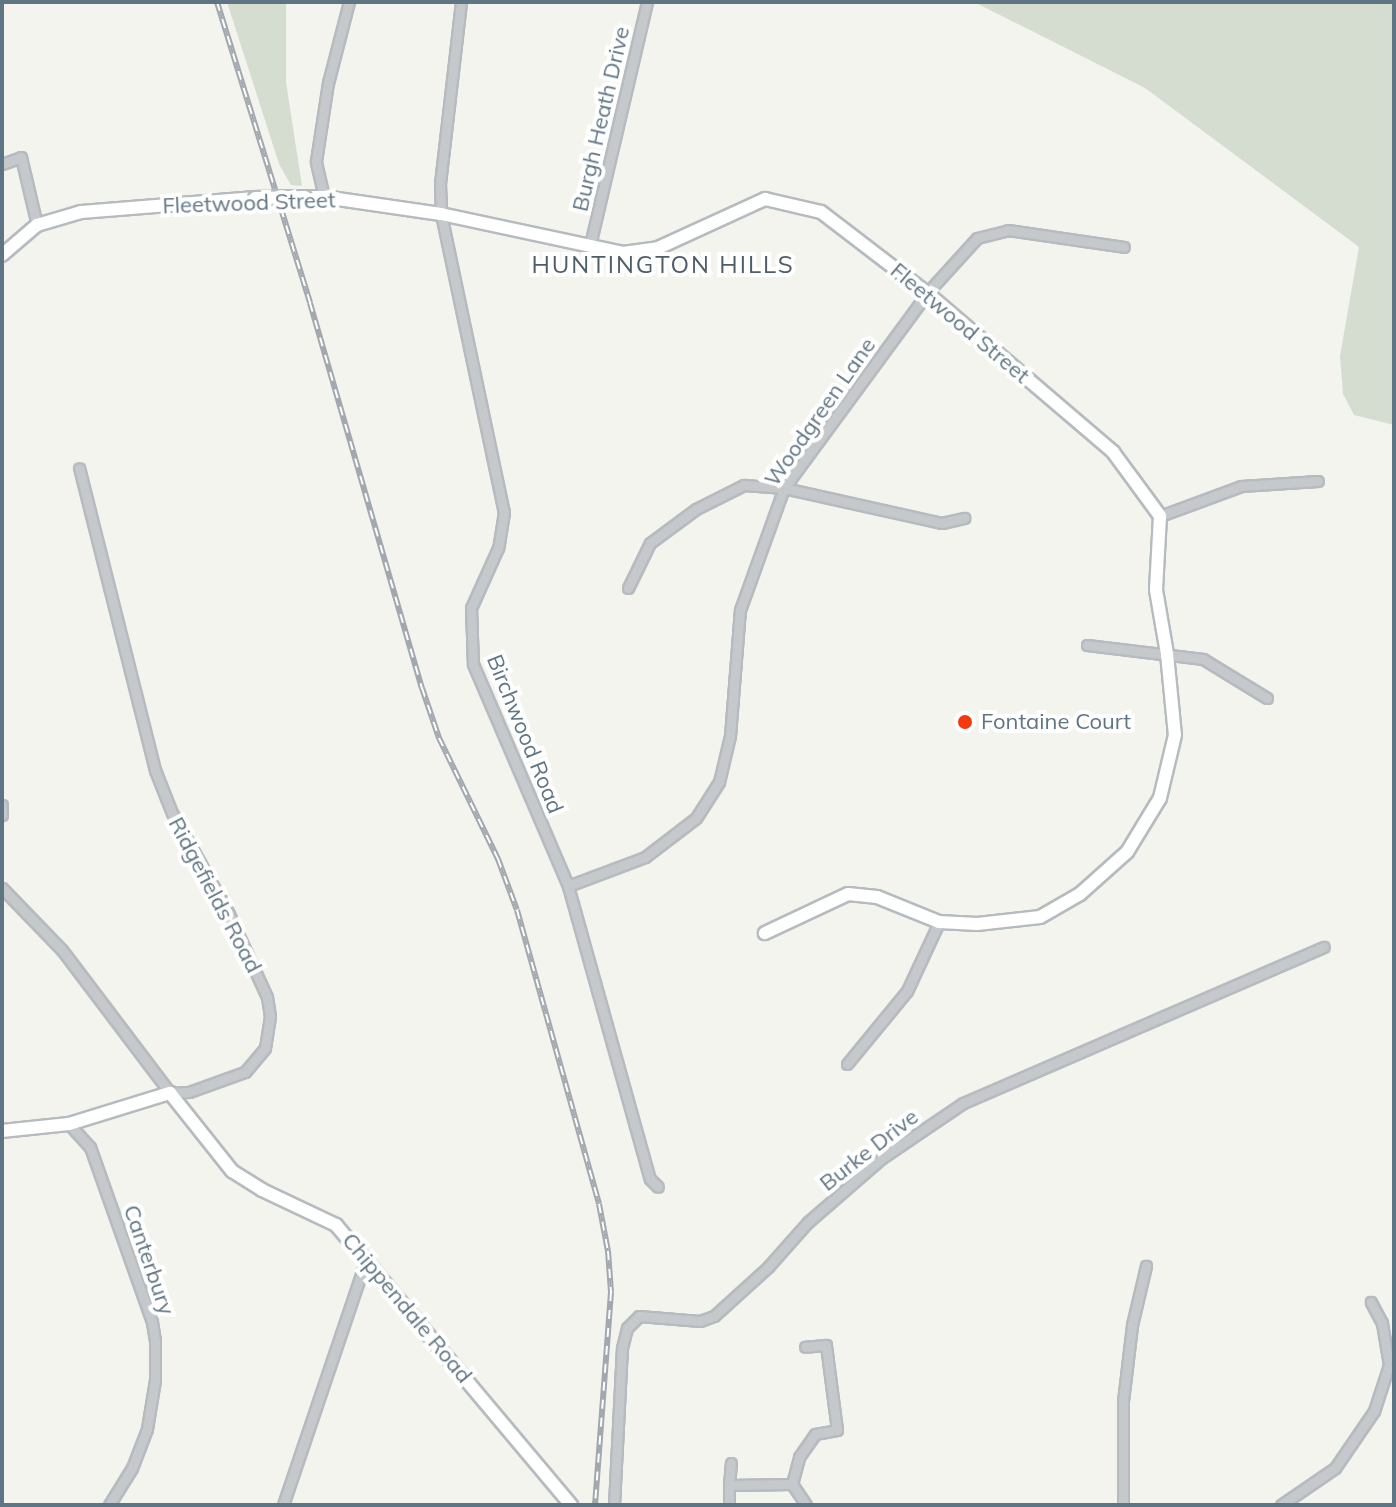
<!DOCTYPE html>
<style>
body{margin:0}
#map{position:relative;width:1396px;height:1507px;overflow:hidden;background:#f4f4ef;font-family:Mulish,sans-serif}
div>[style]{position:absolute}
.green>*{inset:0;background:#d5dcd0}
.roads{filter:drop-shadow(2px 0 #b5bbbf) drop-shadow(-2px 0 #b5bbbf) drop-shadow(0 2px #b5bbbf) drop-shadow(0 -2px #b5bbbf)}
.street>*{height:9px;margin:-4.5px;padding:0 4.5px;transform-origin:4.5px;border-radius:4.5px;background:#c6c9cc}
.secondary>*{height:12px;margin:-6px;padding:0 6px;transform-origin:6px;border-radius:6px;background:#fff}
.rail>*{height:6px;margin-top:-3px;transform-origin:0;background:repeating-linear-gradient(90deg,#fff 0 9px,#a1a8ae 0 18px);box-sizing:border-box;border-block:2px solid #a1a8ae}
.bridges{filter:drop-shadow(2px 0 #b5bbbf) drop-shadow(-2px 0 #b5bbbf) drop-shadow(0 2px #b5bbbf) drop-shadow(0 -2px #b5bbbf)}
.secondary-bridge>*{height:12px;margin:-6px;padding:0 6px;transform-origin:6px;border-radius:6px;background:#fff}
.dots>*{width:22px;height:22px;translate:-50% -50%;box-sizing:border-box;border:4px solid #fff;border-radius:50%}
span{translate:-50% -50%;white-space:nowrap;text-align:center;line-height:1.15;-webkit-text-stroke:8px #fff;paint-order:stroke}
.street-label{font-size:22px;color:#607584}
.poi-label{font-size:22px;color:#607584}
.left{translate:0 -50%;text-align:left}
.neighbourhood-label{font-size:24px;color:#4e5e68;letter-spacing:2px}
.frame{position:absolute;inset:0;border:4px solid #607584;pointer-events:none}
</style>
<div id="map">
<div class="green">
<div style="clip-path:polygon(227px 2px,286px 2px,286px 82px,302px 186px,291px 185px,279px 164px)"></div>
<div style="clip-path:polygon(974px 2px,1394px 2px,1394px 425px,1354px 415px,1343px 394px,1340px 356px,1359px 247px,1145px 88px)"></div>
</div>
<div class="roads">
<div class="street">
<div style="left:461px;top:2px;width:182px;rotate:96.6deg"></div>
<div style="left:440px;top:183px;width:31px;rotate:88deg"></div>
<div style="left:441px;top:214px;width:305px;rotate:78.1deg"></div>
<div style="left:504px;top:512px;width:36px;rotate:99deg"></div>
<div style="left:498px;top:548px;width:66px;rotate:114.2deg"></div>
<div style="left:471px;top:608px;width:56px;rotate:88deg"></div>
<div style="left:473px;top:664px;width:241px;rotate:66.8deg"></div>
<div style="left:568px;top:886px;width:304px;rotate:74.4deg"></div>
<div style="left:650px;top:1179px;width:11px;rotate:45deg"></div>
<div style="left:2px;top:164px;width:20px;rotate:-20deg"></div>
<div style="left:21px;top:157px;width:70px;rotate:76.8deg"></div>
<div style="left:324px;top:197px;width:37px;rotate:-103deg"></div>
<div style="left:316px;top:161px;width:79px;rotate:-81.3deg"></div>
<div style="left:328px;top:83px;width:84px;rotate:-75.5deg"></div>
<div style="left:590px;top:245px;width:250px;rotate:-76.8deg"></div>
<div style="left:1160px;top:516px;width:86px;rotate:-20.3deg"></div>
<div style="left:1241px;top:486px;width:77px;rotate:-3.7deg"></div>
<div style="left:628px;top:588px;width:50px;rotate:-63.9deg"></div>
<div style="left:650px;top:543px;width:57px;rotate:-36.5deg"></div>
<div style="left:696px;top:509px;width:54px;rotate:-26.6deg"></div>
<div style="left:744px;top:485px;width:40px;rotate:4.3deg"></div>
<div style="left:784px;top:488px;width:162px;rotate:12.5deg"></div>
<div style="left:942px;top:523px;width:23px;rotate:-13deg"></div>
<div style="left:1087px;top:645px;width:117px;rotate:6.9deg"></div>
<div style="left:1203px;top:659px;width:75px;rotate:31.4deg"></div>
<div style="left:2px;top:805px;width:10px;rotate:90deg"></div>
<div style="left:568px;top:886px;width:82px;rotate:-20.6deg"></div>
<div style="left:645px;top:857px;width:64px;rotate:-37.4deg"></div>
<div style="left:696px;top:818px;width:43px;rotate:-57.4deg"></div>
<div style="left:719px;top:782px;width:47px;rotate:-76.6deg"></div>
<div style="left:730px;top:736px;width:126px;rotate:-85.5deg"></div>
<div style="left:740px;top:610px;width:130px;rotate:-70.2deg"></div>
<div style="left:784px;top:488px;width:242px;rotate:-53.7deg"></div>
<div style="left:927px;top:293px;width:74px;rotate:-47.7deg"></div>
<div style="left:977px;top:238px;width:32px;rotate:-14deg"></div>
<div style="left:1008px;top:230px;width:117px;rotate:8.3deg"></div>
<div style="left:2px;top:888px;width:86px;rotate:45.9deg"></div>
<div style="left:62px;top:950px;width:179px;rotate:52.9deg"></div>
<div style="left:170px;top:1093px;width:19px;rotate:-3deg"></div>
<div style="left:189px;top:1092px;width:59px;rotate:-19.7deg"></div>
<div style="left:245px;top:1072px;width:31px;rotate:-50deg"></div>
<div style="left:265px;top:1048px;width:32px;rotate:-81deg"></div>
<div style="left:270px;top:1016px;width:19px;rotate:-99deg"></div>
<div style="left:267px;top:997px;width:91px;rotate:-114.6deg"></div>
<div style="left:229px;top:914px;width:116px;rotate:-119.4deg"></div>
<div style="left:172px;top:813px;width:46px;rotate:-111.6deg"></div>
<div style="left:155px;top:770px;width:311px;rotate:-104.1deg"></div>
<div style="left:847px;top:1064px;width:94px;rotate:-50.6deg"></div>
<div style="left:907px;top:991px;width:76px;rotate:-65.1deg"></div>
<div style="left:69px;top:1124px;width:31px;rotate:48deg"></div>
<div style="left:90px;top:1147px;width:186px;rotate:70.5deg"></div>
<div style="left:152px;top:1322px;width:18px;rotate:81deg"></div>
<div style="left:155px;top:1340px;width:40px;rotate:90deg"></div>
<div style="left:155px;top:1380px;width:50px;rotate:99.3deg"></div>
<div style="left:147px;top:1429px;width:42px;rotate:111deg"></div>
<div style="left:132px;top:1468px;width:44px;rotate:121.9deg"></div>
<div style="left:792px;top:1484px;width:28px;rotate:-75deg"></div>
<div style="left:799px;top:1457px;width:28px;rotate:-55deg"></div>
<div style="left:815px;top:1434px;width:22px;rotate:-10deg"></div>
<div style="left:837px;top:1430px;width:86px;rotate:-97.4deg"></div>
<div style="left:826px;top:1345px;width:21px;rotate:175deg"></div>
<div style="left:792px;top:1484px;width:25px;rotate:56deg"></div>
<div style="left:729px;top:1485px;width:22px;rotate:-85deg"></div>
<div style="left:729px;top:1503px;width:18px;rotate:-90deg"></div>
<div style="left:729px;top:1485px;width:63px;rotate:-0.9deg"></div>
<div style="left:283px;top:1505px;width:259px;rotate:-71.3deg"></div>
<div style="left:614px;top:1505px;width:157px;rotate:-87.1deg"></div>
<div style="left:622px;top:1348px;width:21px;rotate:-76deg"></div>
<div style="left:627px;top:1328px;width:17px;rotate:-45deg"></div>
<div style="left:639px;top:1316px;width:61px;rotate:4.7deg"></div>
<div style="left:700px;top:1321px;width:15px;rotate:-20deg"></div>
<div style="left:714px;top:1316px;width:73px;rotate:-42.2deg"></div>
<div style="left:768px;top:1267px;width:60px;rotate:-48.4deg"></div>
<div style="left:808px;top:1222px;width:98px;rotate:-40.9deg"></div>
<div style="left:882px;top:1158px;width:98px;rotate:-34.2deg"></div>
<div style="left:963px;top:1103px;width:393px;rotate:-23.4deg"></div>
<div style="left:1123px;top:1505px;width:104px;rotate:-90deg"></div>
<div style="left:1123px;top:1401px;width:77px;rotate:-83.2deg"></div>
<div style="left:1132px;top:1325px;width:61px;rotate:-76.7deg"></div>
<div style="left:1281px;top:1505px;width:65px;rotate:-34.4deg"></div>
<div style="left:1335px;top:1468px;width:69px;rotate:-55.6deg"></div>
<div style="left:1374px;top:1411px;width:48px;rotate:-71.9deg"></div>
<div style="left:1389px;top:1365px;width:43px;rotate:-99.5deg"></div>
<div style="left:1382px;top:1323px;width:24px;rotate:-118deg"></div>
</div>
<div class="secondary">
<div style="left:305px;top:197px;width:19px"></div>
<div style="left:324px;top:197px;width:118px;rotate:8.3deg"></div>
<div style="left:441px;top:214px;width:186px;rotate:12.1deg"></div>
<div style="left:623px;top:253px;width:35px;rotate:-8deg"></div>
<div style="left:658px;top:248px;width:118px;rotate:-24.6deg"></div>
<div style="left:765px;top:199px;width:57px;rotate:13.1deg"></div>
<div style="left:821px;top:212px;width:133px;rotate:37.4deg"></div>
<div style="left:927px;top:293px;width:245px;rotate:40.5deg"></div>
<div style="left:1113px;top:452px;width:79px;rotate:53.7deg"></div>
<div style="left:1160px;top:516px;width:74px;rotate:93.1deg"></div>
<div style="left:1156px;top:590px;width:65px;rotate:80.2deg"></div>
<div style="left:1167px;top:654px;width:81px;rotate:84.4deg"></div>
<div style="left:1175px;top:735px;width:65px;rotate:103.4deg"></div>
<div style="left:1160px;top:798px;width:63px;rotate:121.4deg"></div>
<div style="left:1127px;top:852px;width:63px;rotate:138.2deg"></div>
<div style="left:1080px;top:894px;width:46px;rotate:150.1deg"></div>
<div style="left:1040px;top:917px;width:63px;rotate:173.7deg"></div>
<div style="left:977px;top:924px;width:38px;rotate:-177deg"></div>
<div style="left:939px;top:922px;width:67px;rotate:-158deg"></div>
<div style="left:877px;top:897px;width:29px;rotate:-174deg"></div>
<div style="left:848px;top:894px;width:92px;rotate:154.8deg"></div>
<div style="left:2px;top:255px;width:46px;rotate:-40.6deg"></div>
<div style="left:37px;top:225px;width:46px;rotate:-16.5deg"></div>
<div style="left:81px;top:212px;width:175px;rotate:-4.6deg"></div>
<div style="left:2px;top:1131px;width:67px;rotate:-6deg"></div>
<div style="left:69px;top:1124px;width:106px;rotate:-17.1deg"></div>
<div style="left:170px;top:1093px;width:100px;rotate:51.5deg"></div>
<div style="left:232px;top:1171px;width:36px;rotate:32deg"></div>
<div style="left:262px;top:1190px;width:82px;rotate:25.3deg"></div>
<div style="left:336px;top:1225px;width:366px;rotate:50deg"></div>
</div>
</div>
<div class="rail">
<div style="left:217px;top:2px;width:315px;rotate:72.8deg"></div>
<div style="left:310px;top:303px;width:401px;rotate:73.8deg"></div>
<div style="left:422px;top:688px;width:53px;rotate:71.2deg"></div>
<div style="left:439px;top:738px;width:135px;rotate:64deg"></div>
<div style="left:498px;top:859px;width:54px;rotate:69.6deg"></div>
<div style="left:517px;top:910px;width:305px;rotate:74.4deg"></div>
<div style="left:599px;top:1204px;width:48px;rotate:79.2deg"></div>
<div style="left:608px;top:1251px;width:41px;rotate:85.8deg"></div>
<div style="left:611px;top:1292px;width:214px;rotate:94.3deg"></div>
</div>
<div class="bridges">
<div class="secondary-bridge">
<div style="left:255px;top:198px;width:50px;rotate:-1.1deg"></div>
</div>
</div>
<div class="dots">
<div style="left:965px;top:722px;background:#f53a0e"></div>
</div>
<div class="street-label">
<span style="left:601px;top:119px;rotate:-77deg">Burgh Heath Drive</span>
<span style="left:249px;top:203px;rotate:-2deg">Fleetwood Street</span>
<span style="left:960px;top:323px;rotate:40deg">Fleetwood Street</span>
<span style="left:820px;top:412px;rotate:-55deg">Woodgreen Lane</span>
<span style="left:525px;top:734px;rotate:68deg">Birchwood Road</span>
<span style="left:215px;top:895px;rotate:62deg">Ridgefields Road</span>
<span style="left:869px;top:1150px;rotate:-38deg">Burke Drive</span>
<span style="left:149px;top:1260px;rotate:71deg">Canterbury</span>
<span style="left:407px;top:1308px;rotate:50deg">Chippendale Road</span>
</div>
<div class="poi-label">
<span class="left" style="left:981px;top:722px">Fontaine Court</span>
</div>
<div class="neighbourhood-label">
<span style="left:663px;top:265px">HUNTINGTON HILLS</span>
</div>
<div class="frame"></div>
</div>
